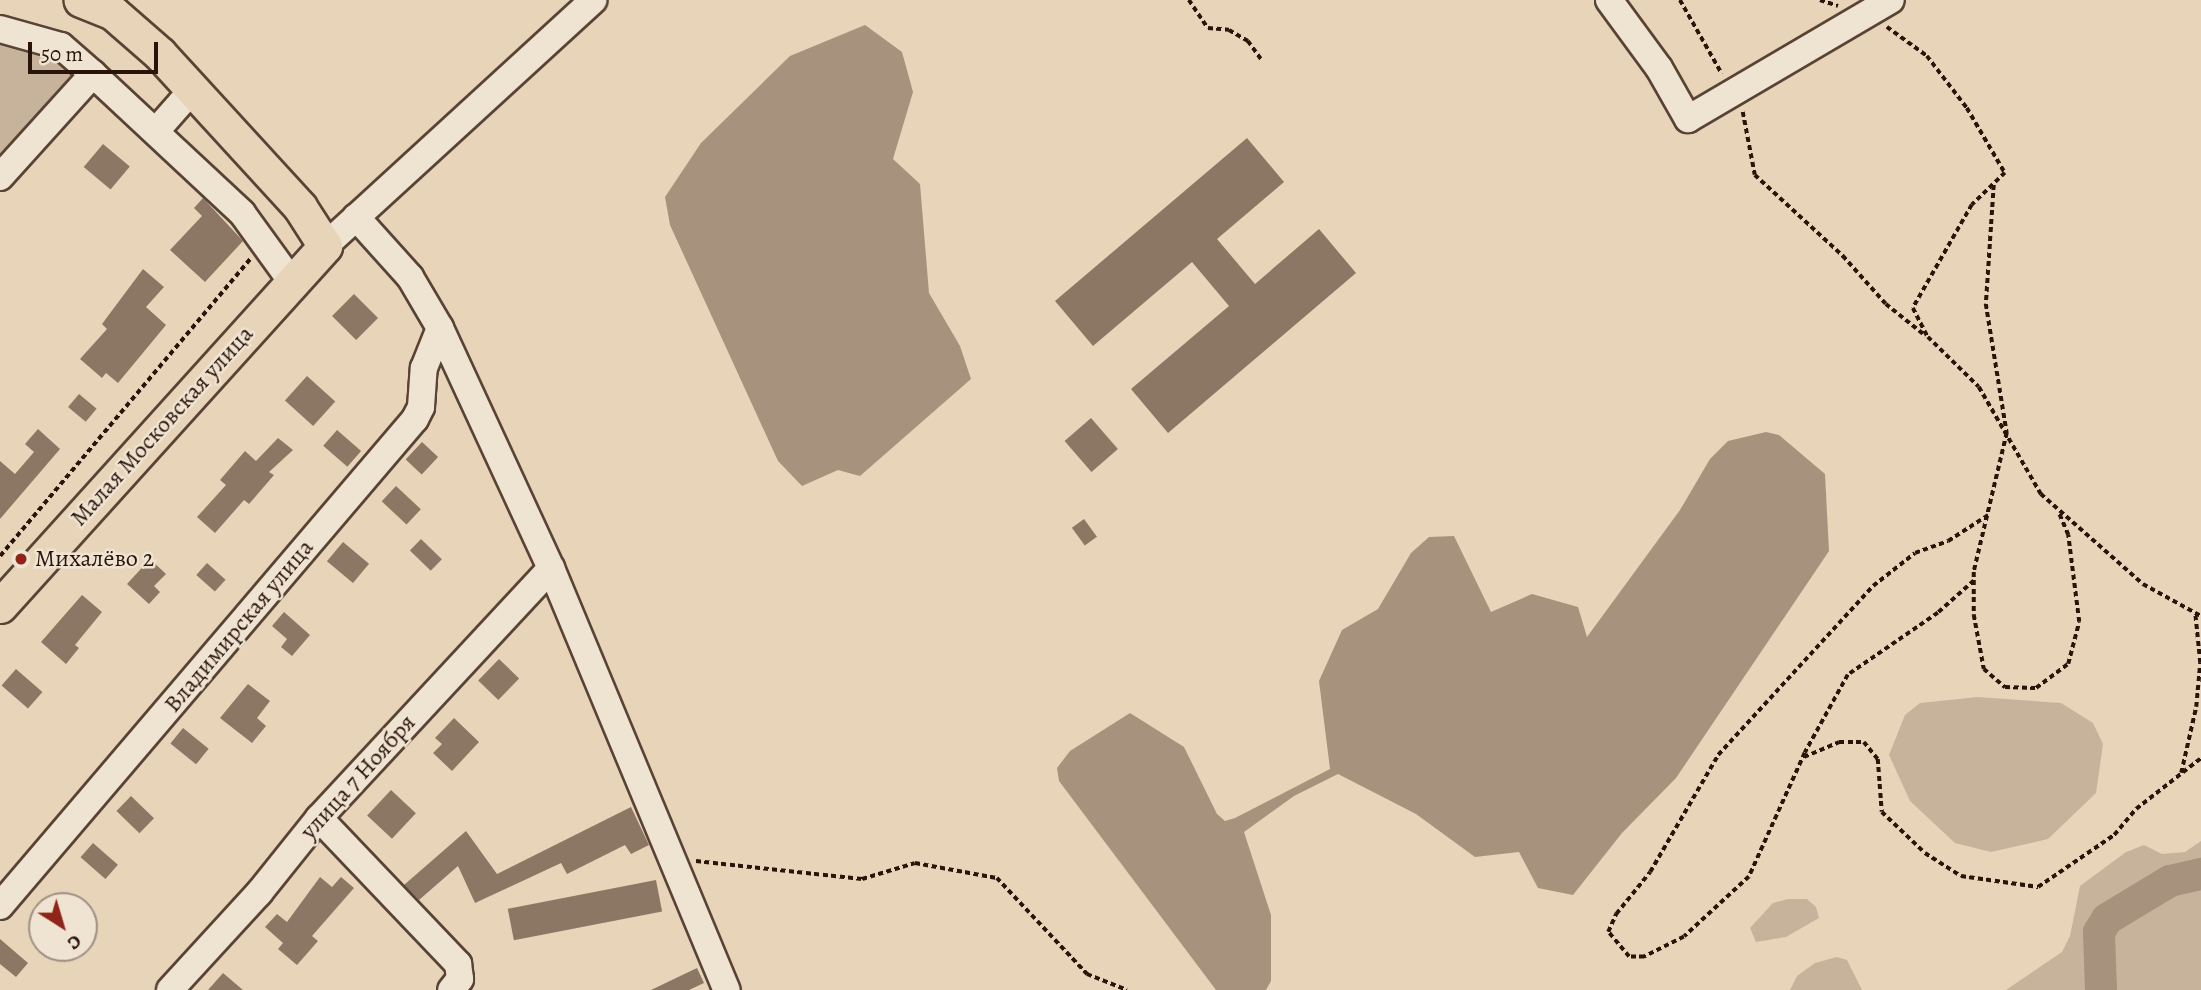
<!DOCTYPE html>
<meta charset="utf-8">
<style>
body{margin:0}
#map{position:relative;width:2201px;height:990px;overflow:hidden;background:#e7d4b9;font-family:Alegreya,serif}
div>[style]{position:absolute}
.green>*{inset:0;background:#c7b39b}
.water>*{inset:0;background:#a7927d}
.river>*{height:32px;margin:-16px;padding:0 16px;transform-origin:16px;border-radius:16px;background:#a7927d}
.building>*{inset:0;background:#8c7765;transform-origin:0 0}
.path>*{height:3.5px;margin-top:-1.75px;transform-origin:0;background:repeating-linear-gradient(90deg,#2a1309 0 5px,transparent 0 8.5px)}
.roads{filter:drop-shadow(2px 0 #594335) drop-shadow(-2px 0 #594335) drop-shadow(0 2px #594335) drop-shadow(0 -2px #594335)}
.minor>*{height:26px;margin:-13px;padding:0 13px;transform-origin:13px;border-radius:13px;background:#efe3d2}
.major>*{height:33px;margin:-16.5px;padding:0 16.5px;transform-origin:16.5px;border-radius:16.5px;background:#e7d4b9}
.dots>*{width:19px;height:19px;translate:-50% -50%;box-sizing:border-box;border:4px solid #efe3d2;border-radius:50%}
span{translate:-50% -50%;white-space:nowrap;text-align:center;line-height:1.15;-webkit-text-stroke:5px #efe3d2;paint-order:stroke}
.street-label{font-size:24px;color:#2a1309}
.poi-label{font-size:24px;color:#2a1309}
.left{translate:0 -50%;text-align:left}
.north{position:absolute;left:28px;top:892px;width:70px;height:70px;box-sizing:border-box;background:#efe3d2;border:2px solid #a09082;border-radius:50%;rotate:143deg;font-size:19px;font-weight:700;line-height:28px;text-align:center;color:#2a1309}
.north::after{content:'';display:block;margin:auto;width:24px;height:32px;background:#8f2418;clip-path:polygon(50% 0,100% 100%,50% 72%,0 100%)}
.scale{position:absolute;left:28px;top:42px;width:130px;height:32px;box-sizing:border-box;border:4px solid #2a1309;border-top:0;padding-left:9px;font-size:21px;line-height:24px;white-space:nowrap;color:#2a1309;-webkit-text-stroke:5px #efe3d2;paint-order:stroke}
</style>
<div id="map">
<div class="green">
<div style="clip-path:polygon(0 29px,93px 74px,0 177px)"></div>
<div style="clip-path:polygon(1978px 697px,2061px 703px,2093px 723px,2103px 744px,2096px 793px,2048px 839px,1991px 852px,1955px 843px,1910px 801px,1889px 755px,1905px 715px,1920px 703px)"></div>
<div style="clip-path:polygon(2201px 841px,2201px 990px,2006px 990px,2062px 952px,2070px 936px,2080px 886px,2126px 852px,2144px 845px,2162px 854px,2185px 852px)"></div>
<div style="clip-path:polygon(1788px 899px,1807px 899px,1816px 907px,1819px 918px,1786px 937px,1756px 942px,1750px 928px,1773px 903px)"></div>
<div style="clip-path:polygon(1837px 957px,1847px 960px,1862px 990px,1790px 990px,1797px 976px,1815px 963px)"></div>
</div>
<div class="water">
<div style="clip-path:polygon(865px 25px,902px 52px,913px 92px,893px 159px,920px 184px,929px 293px,960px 346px,971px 379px,860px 476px,838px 470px,802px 486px,778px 461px,670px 225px,665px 197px,701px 143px,790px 56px)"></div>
<div style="clip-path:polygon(1766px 432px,1779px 435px,1825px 474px,1829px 551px,1676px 778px,1622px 833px,1573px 895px,1538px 888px,1519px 852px,1475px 857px,1416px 814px,1338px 774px,1294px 796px,1244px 832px,1271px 915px,1271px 981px,1266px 990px,1216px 990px,1059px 781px,1057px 768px,1070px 751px,1130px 713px,1184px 747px,1217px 814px,1225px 821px,1235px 818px,1330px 769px,1319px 681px,1342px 630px,1378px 609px,1411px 553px,1429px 537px,1454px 536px,1491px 612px,1532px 594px,1578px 607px,1587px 637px,1680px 510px,1710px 459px,1728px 441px)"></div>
</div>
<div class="river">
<div style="left:2101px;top:990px;width:58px;rotate:-92deg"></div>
<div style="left:2099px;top:932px;width:15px;rotate:-58deg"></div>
<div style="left:2107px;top:919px;width:74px;rotate:-31.1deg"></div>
<div style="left:2170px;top:881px;width:32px;rotate:-13deg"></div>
</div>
<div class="building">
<div style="clip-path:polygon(1247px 138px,1284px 182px,1217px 239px,1255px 284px,1319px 229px,1356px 273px,1168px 433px,1131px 389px,1229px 306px,1192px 262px,1093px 346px,1055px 301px)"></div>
<div style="left:103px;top:144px;width:35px;height:30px;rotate:40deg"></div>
<div style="clip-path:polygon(203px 198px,243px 241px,205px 282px,170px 250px,202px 216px,194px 208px)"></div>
<div style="clip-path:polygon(143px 269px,164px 287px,146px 307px,166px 325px,118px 383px,106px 373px,102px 378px,80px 359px,107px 329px,102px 324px)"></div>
<div style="left:354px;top:294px;width:34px;height:31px;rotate:45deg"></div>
<div style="left:307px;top:376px;width:38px;height:33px;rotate:42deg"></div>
<div style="left:79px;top:394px;width:23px;height:17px;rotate:40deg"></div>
<div style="left:1091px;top:418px;width:41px;height:35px;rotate:49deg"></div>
<div style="clip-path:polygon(38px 429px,60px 449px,0 519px,0 461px,15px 474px,34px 452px,25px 444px)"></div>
<div style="left:337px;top:430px;width:32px;height:21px;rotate:41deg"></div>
<div style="clip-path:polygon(278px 438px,293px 450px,269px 472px,274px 475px,249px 504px,244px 500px,215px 533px,197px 517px,226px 485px,220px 480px,245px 451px,256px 461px)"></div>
<div style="left:422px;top:442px;width:22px;height:24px;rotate:43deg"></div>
<div style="left:396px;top:486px;width:34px;height:21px;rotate:43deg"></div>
<div style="left:1084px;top:519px;width:22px;height:15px;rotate:54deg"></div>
<div style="left:421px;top:539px;width:29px;height:16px;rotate:44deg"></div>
<div style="left:343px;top:542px;width:34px;height:25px;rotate:40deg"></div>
<div style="clip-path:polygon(150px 559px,166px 574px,154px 586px,160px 592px,149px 604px,127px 584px)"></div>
<div style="left:207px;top:563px;width:25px;height:16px;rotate:42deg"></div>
<div style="clip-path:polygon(82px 595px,102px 612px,75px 645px,79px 648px,66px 664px,41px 642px)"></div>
<div style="clip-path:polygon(284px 612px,310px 635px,292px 656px,281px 647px,287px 639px,272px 626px)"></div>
<div style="left:499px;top:659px;width:28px;height:30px;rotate:44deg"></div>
<div style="left:16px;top:669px;width:35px;height:22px;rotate:41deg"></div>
<div style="clip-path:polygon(248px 684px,270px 701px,257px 718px,266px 726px,252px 743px,220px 718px)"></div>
<div style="clip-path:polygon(454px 718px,479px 742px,452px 771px,433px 753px,442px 744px,435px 738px)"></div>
<div style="left:183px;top:728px;width:33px;height:20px;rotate:39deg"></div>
<div style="left:391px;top:790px;width:34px;height:35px;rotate:43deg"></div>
<div style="left:131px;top:796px;width:32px;height:21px;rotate:44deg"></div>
<div style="clip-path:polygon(631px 807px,649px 845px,631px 854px,625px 845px,567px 874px,561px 863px,475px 903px,458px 866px,419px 900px,404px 885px,466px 831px,497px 874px)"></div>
<div style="left:93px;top:843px;width:33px;height:19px;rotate:41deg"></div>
<div style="clip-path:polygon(320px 877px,332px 887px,341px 877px,354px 888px,312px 936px,318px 941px,297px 965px,278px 949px,283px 943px,265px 927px,277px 914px,287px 922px)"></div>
<div style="left:656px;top:880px;width:32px;height:151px;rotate:79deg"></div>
<div style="clip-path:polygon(0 939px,28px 963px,16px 977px,0 964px)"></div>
<div style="clip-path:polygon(697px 968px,704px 983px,689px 990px,651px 990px)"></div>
<div style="clip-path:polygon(223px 973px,243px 990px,208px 990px)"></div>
</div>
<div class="path">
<div style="left:1189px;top:0;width:34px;rotate:56deg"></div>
<div style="left:1208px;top:28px;width:21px;rotate:5deg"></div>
<div style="left:1229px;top:30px;width:22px;rotate:30deg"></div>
<div style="left:1248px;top:41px;width:24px;rotate:54deg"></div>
<div style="left:1680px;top:0;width:85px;rotate:60.4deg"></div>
<div style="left:1820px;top:0;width:19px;rotate:18deg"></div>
<div style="left:1887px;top:27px;width:49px;rotate:35.9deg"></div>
<div style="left:1927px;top:56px;width:66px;rotate:52.4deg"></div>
<div style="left:1967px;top:108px;width:75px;rotate:59.7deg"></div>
<div style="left:2005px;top:173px;width:46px;rotate:135.9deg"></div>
<div style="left:1972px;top:205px;width:119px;rotate:119.8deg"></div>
<div style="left:1913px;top:308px;width:33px;rotate:63deg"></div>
<div style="left:1928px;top:337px;width:71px;rotate:44.4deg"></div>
<div style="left:1979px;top:387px;width:124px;rotate:59.9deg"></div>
<div style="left:2041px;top:494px;width:136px;rotate:41.4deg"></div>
<div style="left:2143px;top:584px;width:66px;rotate:28.9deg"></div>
<div style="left:1743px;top:112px;width:64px;rotate:79.2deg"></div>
<div style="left:1755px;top:175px;width:120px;rotate:42.6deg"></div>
<div style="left:1843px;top:256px;width:64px;rotate:48.1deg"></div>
<div style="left:1886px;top:304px;width:51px;rotate:38.7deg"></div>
<div style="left:1994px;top:185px;width:119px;rotate:93.8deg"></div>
<div style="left:1986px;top:304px;width:131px;rotate:80.8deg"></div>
<div style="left:2007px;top:433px;width:143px;rotate:103.4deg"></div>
<div style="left:1974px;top:572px;width:43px;rotate:90deg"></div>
<div style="left:1974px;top:615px;width:55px;rotate:79.5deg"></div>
<div style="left:1984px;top:669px;width:28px;rotate:41deg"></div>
<div style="left:2005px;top:687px;width:31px;rotate:2deg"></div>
<div style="left:2036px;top:688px;width:40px;rotate:-37deg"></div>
<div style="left:2068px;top:664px;width:43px;rotate:-75.3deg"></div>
<div style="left:2079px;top:622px;width:88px;rotate:-97.2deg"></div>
<div style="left:2068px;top:535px;width:25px;rotate:-113deg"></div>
<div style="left:0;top:556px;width:388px;rotate:-49.9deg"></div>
<div style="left:1974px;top:581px;width:48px;rotate:138.4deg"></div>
<div style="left:1938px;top:613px;width:109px;rotate:145.4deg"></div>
<div style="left:1848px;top:675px;width:89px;rotate:118.9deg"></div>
<div style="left:1805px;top:753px;width:136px;rotate:114.3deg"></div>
<div style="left:1749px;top:877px;width:88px;rotate:137.3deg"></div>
<div style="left:1684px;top:937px;width:45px;rotate:153.4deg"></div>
<div style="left:1644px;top:957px;width:15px;rotate:180deg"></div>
<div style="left:1629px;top:957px;width:33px;rotate:-130deg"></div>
<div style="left:1608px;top:932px;width:20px;rotate:-66deg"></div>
<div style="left:1616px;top:914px;width:54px;rotate:-51deg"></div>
<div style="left:1650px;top:872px;width:135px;rotate:-59.8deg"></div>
<div style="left:1718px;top:755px;width:229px;rotate:-47.5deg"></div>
<div style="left:1873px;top:586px;width:53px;rotate:-38.2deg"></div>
<div style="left:1915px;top:553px;width:35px;rotate:-20deg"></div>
<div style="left:1948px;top:541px;width:48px;rotate:-33deg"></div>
<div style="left:1804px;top:757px;width:38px;rotate:-23deg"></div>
<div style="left:1839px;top:742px;width:25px"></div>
<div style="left:1864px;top:742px;width:22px;rotate:51deg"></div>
<div style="left:1878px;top:759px;width:53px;rotate:85.7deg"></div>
<div style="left:1882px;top:812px;width:59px;rotate:43.6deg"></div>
<div style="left:1925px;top:853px;width:43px;rotate:32.6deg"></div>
<div style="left:1961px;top:876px;width:78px;rotate:8.1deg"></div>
<div style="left:2038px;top:887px;width:92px;rotate:-34.4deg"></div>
<div style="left:2114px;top:835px;width:34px;rotate:-50deg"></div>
<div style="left:2136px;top:809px;width:83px;rotate:-38.1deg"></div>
<div style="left:2181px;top:773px;width:68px;rotate:-77.2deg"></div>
<div style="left:2196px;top:707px;width:44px;rotate:-84.8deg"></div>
<div style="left:2200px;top:663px;width:50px;rotate:-95.7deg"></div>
<div style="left:696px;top:861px;width:167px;rotate:6.2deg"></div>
<div style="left:862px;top:879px;width:55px;rotate:-16.8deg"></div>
<div style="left:915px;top:863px;width:83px;rotate:10.4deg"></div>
<div style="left:997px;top:878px;width:132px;rotate:46.8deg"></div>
<div style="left:1087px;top:974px;width:43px;rotate:21.8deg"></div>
</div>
<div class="roads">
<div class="minor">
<div style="left:1609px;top:0;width:84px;rotate:53.7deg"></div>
<div style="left:1659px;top:68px;width:59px;rotate:60.4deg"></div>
<div style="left:1688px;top:119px;width:235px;rotate:-30.4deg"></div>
<div style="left:0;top:29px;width:63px;rotate:15.6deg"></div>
<div style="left:61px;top:46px;width:43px;rotate:41.2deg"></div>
<div style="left:93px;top:74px;width:204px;rotate:43deg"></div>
<div style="left:242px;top:213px;width:85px;rotate:54.1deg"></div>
<div style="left:156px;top:131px;width:56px;rotate:-48.6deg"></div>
<div style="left:0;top:177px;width:139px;rotate:-47.9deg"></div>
<div style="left:356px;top:217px;width:81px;rotate:48deg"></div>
<div style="left:410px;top:277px;width:59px;rotate:59.5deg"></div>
<div style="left:440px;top:328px;width:264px;rotate:65.2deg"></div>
<div style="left:551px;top:568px;width:457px;rotate:67.4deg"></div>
<div style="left:325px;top:246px;width:364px;rotate:-42.5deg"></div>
<div style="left:319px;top:818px;width:202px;rotate:46.4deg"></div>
<div style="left:458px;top:964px;width:15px;rotate:82deg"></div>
<div style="left:460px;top:979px;width:14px;rotate:129deg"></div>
<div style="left:0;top:906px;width:640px;rotate:-49.56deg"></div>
<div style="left:415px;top:419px;width:13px;rotate:-63deg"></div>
<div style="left:421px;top:407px;width:39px;rotate:-86deg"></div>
<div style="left:424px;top:368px;width:43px;rotate:-68.2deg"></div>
<div style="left:170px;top:990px;width:132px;rotate:-47.5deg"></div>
<div style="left:259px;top:893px;width:96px;rotate:-51.3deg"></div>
<div style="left:319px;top:818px;width:341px;rotate:-47.1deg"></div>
</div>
<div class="major">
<div style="left:0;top:606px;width:485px;rotate:-47.9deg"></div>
<div style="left:325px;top:246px;width:46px;rotate:-122.7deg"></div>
<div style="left:300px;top:207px;width:207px;rotate:-132.5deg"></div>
<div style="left:160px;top:54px;width:62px;rotate:-138.9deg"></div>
<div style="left:113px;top:13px;width:35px;rotate:-158deg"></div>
</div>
</div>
<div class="dots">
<div style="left:21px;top:559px;background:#8f2418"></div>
</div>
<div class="street-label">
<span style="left:162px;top:426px;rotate:-48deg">Малая Московская улица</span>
<span style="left:239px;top:626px;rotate:-50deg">Владимирская улица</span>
<span style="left:358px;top:777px;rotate:-48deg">улица 7 Ноября</span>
</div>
<div class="poi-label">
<span class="left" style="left:35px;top:559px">Михалёво 2</span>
</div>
<div class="north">С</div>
<div class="scale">50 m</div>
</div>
